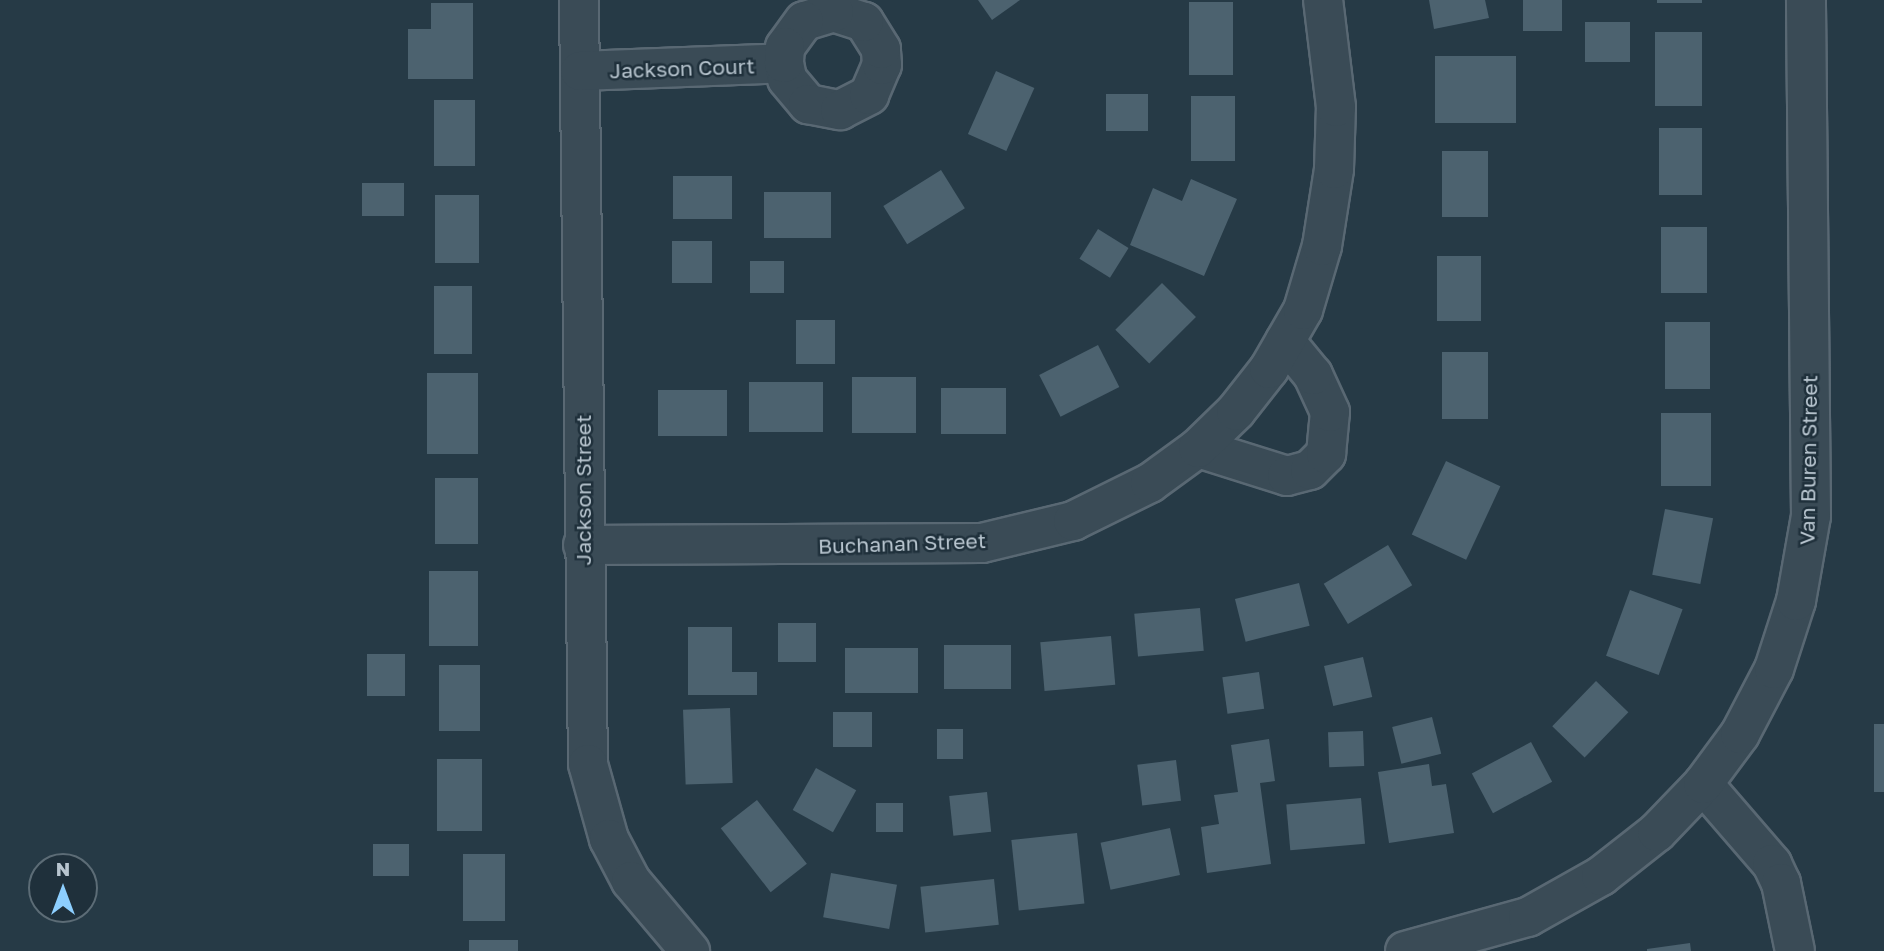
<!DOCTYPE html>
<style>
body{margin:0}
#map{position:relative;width:1884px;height:951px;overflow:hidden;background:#263a46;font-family:"Golos Text",sans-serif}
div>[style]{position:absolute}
.building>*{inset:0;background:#4c626f;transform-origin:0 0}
.roads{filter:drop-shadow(2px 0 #596873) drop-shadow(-2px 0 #596873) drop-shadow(0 2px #596873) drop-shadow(0 -2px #596873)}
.street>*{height:38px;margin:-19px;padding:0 19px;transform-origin:19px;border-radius:19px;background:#3a4b56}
span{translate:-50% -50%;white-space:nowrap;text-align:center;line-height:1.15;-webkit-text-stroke:5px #1f303b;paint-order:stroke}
.street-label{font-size:21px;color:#b8c5cf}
.north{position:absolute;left:28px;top:853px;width:70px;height:70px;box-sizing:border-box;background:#1f303b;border:2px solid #5c6c76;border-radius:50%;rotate:0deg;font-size:19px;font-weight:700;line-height:28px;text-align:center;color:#b8c5cf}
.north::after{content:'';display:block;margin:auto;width:24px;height:32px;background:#8dcfff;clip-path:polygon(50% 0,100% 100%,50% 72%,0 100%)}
</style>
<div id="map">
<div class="building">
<div style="clip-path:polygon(978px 0,1020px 0,992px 20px)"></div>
<div style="clip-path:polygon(1429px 0,1485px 0,1489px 18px,1434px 29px)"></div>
<div style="left:1523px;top:0;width:39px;height:31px"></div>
<div style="left:1657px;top:0;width:45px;height:3px"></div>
<div style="left:1189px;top:2px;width:44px;height:73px"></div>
<div style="clip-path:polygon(431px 3px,473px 3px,473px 79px,408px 79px,408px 29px,431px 29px)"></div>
<div style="left:1585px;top:22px;width:45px;height:40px"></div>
<div style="left:1655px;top:32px;width:47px;height:74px"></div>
<div style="left:1435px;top:56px;width:81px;height:67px"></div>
<div style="left:996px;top:71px;width:42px;height:69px;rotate:24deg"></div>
<div style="left:1106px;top:94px;width:42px;height:37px"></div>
<div style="left:1191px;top:96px;width:44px;height:65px"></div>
<div style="left:434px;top:100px;width:41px;height:66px"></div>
<div style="left:1659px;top:128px;width:43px;height:67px"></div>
<div style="left:1442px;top:151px;width:46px;height:66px"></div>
<div style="left:941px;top:170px;width:45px;height:68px;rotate:58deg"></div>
<div style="left:673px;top:176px;width:59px;height:43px"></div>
<div style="clip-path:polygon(1191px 179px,1237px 199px,1204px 276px,1130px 245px,1153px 188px,1182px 201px)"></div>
<div style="left:362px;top:183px;width:42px;height:33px"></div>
<div style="left:764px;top:192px;width:67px;height:46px"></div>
<div style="left:435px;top:195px;width:44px;height:68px"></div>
<div style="left:1661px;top:227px;width:46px;height:66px"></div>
<div style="left:1098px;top:229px;width:36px;height:35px;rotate:32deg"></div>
<div style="left:672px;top:241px;width:40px;height:42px"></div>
<div style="left:1437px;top:256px;width:44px;height:65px"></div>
<div style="left:750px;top:261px;width:34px;height:32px"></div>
<div style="left:1162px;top:283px;width:48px;height:66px;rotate:45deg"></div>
<div style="left:434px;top:286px;width:38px;height:68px"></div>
<div style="left:796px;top:320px;width:39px;height:44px"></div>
<div style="left:1665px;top:322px;width:45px;height:67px"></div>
<div style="left:1098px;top:345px;width:47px;height:66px;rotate:63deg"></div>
<div style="left:1442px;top:352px;width:46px;height:67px"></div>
<div style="left:427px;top:373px;width:51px;height:81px"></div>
<div style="left:852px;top:377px;width:64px;height:56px"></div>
<div style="left:749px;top:382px;width:74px;height:50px"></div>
<div style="left:941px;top:388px;width:65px;height:46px"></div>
<div style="left:658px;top:390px;width:69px;height:46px"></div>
<div style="left:1661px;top:413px;width:50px;height:73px"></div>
<div style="left:1446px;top:461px;width:60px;height:81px;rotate:25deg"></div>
<div style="left:478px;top:478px;width:66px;height:43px;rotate:90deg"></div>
<div style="left:1665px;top:509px;width:49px;height:67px;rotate:11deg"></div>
<div style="left:1388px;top:545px;width:47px;height:75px;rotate:59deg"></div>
<div style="left:429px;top:571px;width:49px;height:75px"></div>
<div style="left:1299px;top:583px;width:44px;height:66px;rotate:76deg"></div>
<div style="left:1630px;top:590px;width:56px;height:70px;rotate:20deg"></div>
<div style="left:1200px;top:608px;width:43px;height:66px;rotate:85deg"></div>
<div style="left:778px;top:623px;width:38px;height:39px"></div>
<div style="clip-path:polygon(688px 627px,732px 627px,732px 672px,757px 672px,757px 695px,688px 695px)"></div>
<div style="left:1111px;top:636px;width:49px;height:71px;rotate:85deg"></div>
<div style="left:944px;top:645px;width:67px;height:44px"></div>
<div style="left:845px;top:648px;width:73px;height:45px"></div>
<div style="left:367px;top:654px;width:38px;height:42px"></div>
<div style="left:1363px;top:657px;width:41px;height:40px;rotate:77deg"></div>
<div style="left:439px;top:665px;width:41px;height:66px"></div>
<div style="left:1259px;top:672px;width:37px;height:37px;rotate:82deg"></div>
<div style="left:1596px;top:681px;width:45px;height:63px;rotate:44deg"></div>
<div style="left:730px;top:708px;width:75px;height:47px;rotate:88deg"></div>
<div style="left:833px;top:712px;width:39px;height:35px"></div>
<div style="left:1432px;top:717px;width:38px;height:41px;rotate:76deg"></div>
<div style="left:1874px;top:724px;width:10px;height:68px"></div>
<div style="left:937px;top:729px;width:26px;height:30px"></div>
<div style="left:1363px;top:731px;width:35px;height:35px;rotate:88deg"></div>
<div style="clip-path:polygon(1269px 739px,1275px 781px,1260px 783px,1271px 864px,1207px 873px,1201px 827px,1219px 824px,1214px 795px,1238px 792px,1231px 745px)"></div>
<div style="left:1531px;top:742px;width:45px;height:67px;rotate:62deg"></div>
<div style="left:437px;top:759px;width:45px;height:72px"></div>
<div style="left:1176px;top:760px;width:41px;height:39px;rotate:83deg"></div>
<div style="clip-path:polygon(1429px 764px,1432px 786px,1446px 784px,1454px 833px,1389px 843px,1378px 772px)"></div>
<div style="left:816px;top:768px;width:46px;height:48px;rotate:29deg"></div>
<div style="left:987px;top:792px;width:40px;height:38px;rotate:84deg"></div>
<div style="left:1361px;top:798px;width:46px;height:75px;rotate:85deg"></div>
<div style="left:757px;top:800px;width:81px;height:46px;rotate:52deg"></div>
<div style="left:876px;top:803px;width:27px;height:29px"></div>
<div style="left:1170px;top:828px;width:48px;height:71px;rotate:78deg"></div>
<div style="left:1077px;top:833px;width:71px;height:66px;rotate:84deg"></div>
<div style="left:373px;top:844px;width:36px;height:32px"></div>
<div style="left:463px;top:854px;width:42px;height:67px"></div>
<div style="left:831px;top:873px;width:67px;height:45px;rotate:10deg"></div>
<div style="left:994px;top:879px;width:46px;height:74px;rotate:84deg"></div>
<div style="left:469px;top:940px;width:49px;height:11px"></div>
<div style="clip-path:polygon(1690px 943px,1691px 951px,1647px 951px,1647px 949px)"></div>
</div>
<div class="roads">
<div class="street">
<div style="left:579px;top:0;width:764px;rotate:89.33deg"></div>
<div style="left:588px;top:764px;width:78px;rotate:74.4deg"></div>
<div style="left:609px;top:839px;width:47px;rotate:62.4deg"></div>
<div style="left:631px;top:881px;width:92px;rotate:49.9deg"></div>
<div style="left:580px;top:71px;width:204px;rotate:-2.2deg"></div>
<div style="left:784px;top:63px;width:16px;rotate:79deg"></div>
<div style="left:787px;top:79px;width:33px;rotate:50deg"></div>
<div style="left:808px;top:104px;width:33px;rotate:11deg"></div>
<div style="left:840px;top:110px;width:33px;rotate:-27deg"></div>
<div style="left:869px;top:95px;width:33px;rotate:-67deg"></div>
<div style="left:882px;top:65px;width:16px;rotate:-94deg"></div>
<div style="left:881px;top:49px;width:32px;rotate:-122deg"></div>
<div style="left:864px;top:22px;width:32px;rotate:-162deg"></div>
<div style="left:834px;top:12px;width:31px;rotate:163deg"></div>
<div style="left:804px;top:21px;width:32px;rotate:126deg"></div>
<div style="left:785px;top:47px;width:16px;rotate:94deg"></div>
<div style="left:1198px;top:448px;width:93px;rotate:17.5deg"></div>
<div style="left:1287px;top:476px;width:24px;rotate:-15deg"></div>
<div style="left:1310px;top:470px;width:23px;rotate:-45deg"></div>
<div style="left:1326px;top:454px;width:42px;rotate:-84.6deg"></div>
<div style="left:1330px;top:412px;width:41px;rotate:-114.7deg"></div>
<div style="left:1313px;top:375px;width:44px;rotate:-129.5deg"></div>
<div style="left:583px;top:545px;width:399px;rotate:-0.3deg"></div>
<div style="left:982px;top:543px;width:94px;rotate:-13.6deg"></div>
<div style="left:1073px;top:521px;width:86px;rotate:-26.3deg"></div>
<div style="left:1150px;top:483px;width:59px;rotate:-36.1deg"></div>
<div style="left:1198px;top:448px;width:53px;rotate:-44.2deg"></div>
<div style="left:1236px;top:411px;width:53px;rotate:-51.8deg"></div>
<div style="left:1269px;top:369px;width:68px;rotate:-60deg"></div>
<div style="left:1303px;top:310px;width:67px;rotate:-73.5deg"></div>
<div style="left:1322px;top:246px;width:78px;rotate:-81.1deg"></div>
<div style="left:1334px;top:169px;width:62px;rotate:-88.2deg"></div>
<div style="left:1336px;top:107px;width:108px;rotate:-96.9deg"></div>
<div style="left:1703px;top:784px;width:106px;rotate:49.2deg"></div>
<div style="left:1772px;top:864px;width:21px;rotate:65deg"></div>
<div style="left:1781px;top:883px;width:69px;rotate:78.4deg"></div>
<div style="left:1405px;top:951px;width:128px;rotate:-15.5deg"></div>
<div style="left:1528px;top:917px;width:84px;rotate:-29.3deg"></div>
<div style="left:1601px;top:876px;width:71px;rotate:-38.2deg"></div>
<div style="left:1657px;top:832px;width:66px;rotate:-46.2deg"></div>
<div style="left:1703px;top:784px;width:62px;rotate:-53.5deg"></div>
<div style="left:1740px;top:734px;width:73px;rotate:-62.4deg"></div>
<div style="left:1774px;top:669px;width:71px;rotate:-72.1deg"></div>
<div style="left:1796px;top:601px;width:86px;rotate:-80deg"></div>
<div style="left:1811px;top:516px;width:516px;rotate:-90.56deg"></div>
</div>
</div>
<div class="street-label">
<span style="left:682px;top:68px;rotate:-2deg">Jackson Court</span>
<span style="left:1808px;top:460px;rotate:-89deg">Van Buren Street</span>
<span style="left:583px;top:490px;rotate:-90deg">Jackson Street</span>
<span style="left:902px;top:543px;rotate:-2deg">Buchanan Street</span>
</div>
<div class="north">N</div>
</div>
